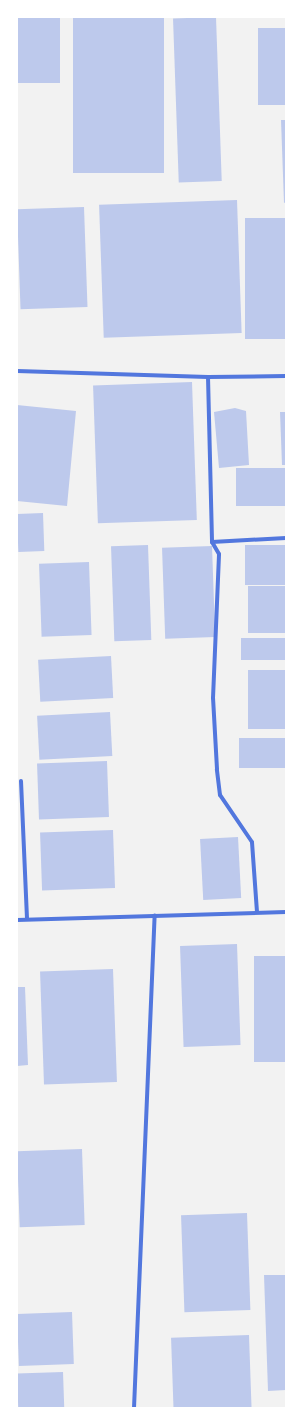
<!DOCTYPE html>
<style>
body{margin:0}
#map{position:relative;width:303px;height:1425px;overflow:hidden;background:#f2f2f2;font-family:"Source Serif 4",serif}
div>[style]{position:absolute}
.building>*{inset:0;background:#bdc9ec;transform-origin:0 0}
.minor>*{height:4px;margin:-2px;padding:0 2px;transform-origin:2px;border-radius:2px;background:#5277de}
span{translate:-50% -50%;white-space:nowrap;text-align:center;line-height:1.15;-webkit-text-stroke:4px #fff;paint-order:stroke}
.frame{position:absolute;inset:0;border:18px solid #fff;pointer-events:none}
</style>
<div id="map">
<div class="building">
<div style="left:17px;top:17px;width:43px;height:66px"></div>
<div style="left:73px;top:17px;width:91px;height:156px"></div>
<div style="left:216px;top:17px;width:164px;height:43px;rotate:88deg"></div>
<div style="left:286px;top:28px;width:77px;height:28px;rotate:90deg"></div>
<div style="clip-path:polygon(281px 120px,286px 120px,286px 202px,284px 203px)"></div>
<div style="left:237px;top:200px;width:133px;height:138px;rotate:88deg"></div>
<div style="left:84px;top:207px;width:100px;height:67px;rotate:88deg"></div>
<div style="left:286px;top:218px;width:121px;height:41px;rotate:90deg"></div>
<div style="left:192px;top:382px;width:138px;height:99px;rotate:88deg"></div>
<div style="clip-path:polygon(17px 405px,76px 411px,67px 506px,17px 501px)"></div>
<div style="clip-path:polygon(235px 408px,246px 411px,249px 465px,219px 468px,214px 412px)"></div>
<div style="clip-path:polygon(280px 412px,286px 412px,286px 465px,282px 465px)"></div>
<div style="left:286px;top:468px;width:38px;height:50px;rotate:90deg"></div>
<div style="left:43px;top:513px;width:38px;height:26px;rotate:88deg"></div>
<div style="left:148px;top:545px;width:95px;height:37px;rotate:88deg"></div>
<div style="left:286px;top:545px;width:40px;height:41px;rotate:90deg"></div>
<div style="left:212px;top:546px;width:91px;height:50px;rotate:88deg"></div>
<div style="left:89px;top:562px;width:73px;height:50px;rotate:88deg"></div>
<div style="left:286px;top:586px;width:47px;height:38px;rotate:90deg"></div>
<div style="left:286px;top:638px;width:22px;height:45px;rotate:90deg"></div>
<div style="left:111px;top:656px;width:42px;height:73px;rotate:87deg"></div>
<div style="left:286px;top:670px;width:59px;height:38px;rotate:90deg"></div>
<div style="left:110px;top:712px;width:44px;height:73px;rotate:87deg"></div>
<div style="left:286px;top:738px;width:30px;height:47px;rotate:90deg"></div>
<div style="left:107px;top:761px;width:56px;height:70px;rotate:88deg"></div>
<div style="left:113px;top:830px;width:58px;height:73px;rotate:88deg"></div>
<div style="left:238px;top:837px;width:61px;height:38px;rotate:87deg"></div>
<div style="left:237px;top:944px;width:101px;height:57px;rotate:88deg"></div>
<div style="left:286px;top:956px;width:106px;height:32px;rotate:90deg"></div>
<div style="left:113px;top:969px;width:113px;height:73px;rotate:88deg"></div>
<div style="clip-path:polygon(17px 987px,25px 987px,28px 1065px,17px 1066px)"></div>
<div style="left:82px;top:1149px;width:76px;height:65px;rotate:88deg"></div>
<div style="left:247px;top:1213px;width:97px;height:66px;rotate:88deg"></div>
<div style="clip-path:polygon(264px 1275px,286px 1275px,286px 1390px,268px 1391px)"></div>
<div style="left:72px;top:1312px;width:52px;height:55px;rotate:88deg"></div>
<div style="left:249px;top:1335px;width:73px;height:78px;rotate:88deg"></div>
<div style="left:63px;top:1372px;width:36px;height:46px;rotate:88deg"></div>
</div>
<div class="minor">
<div style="left:17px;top:371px;width:191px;rotate:1.8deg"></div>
<div style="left:208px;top:377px;width:78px;rotate:-0.7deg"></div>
<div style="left:208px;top:377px;width:165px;rotate:88.6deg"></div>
<div style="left:21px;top:781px;width:138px;rotate:87.5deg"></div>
<div style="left:257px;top:912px;width:70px;rotate:-94.1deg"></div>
<div style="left:252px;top:842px;width:57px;rotate:-124.2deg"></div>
<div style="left:220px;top:795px;width:26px;rotate:-97deg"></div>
<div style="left:217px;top:769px;width:71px;rotate:-93.2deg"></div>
<div style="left:213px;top:698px;width:144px;rotate:-87.6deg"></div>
<div style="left:219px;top:554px;width:14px;rotate:-120deg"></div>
<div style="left:212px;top:542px;width:74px;rotate:-3.1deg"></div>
<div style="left:17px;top:920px;width:269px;rotate:-1.7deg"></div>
<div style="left:134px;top:1408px;width:493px;rotate:-87.6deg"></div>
</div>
<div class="frame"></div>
</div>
